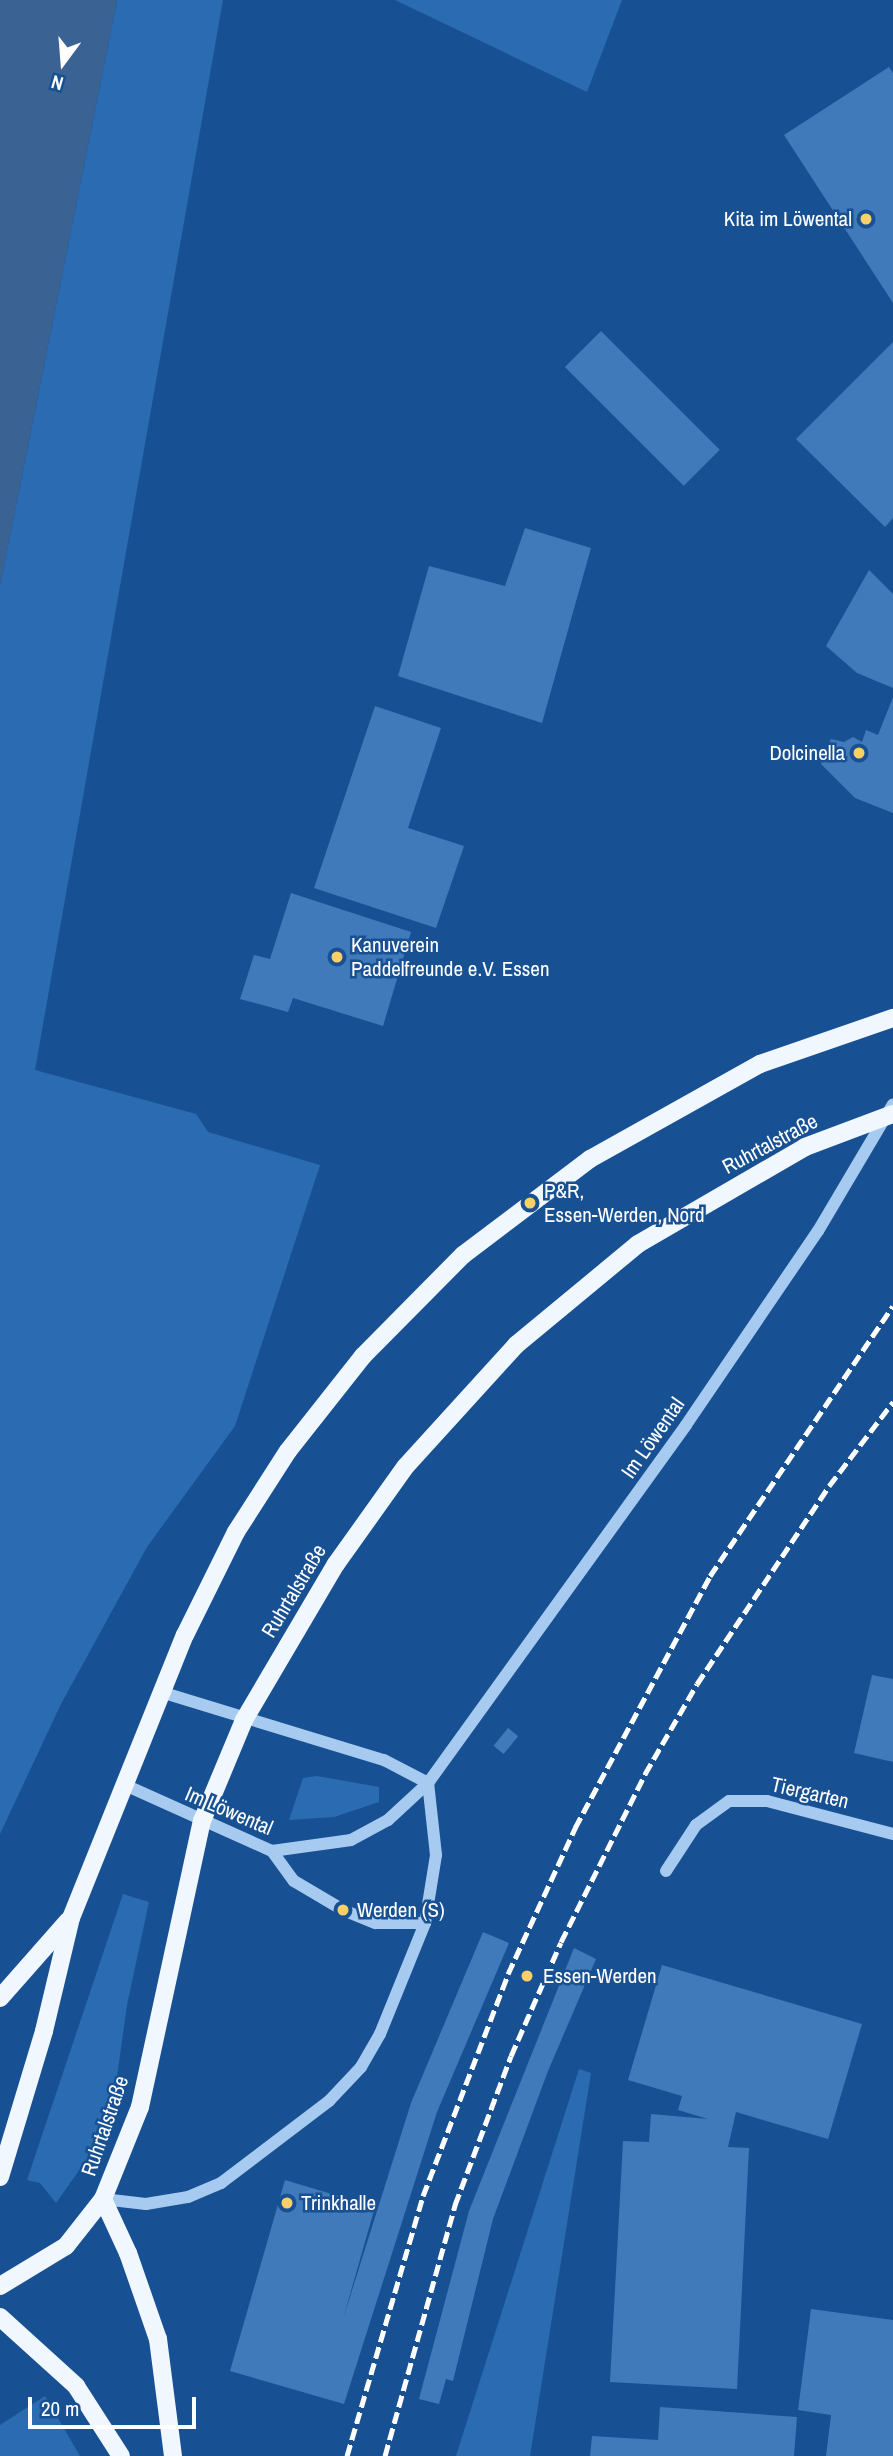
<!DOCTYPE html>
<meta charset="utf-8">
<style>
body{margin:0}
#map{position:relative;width:893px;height:2456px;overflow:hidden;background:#185193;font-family:"Archivo Narrow",sans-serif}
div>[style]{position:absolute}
.green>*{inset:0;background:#2a6bb1}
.water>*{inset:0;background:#3a6393}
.building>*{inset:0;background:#407aba;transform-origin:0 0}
.minor>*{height:12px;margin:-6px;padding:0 6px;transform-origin:6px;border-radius:6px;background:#a7caf0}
.major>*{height:18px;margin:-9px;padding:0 9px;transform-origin:9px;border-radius:9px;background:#f1f7ff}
.rail>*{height:5px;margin-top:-2.5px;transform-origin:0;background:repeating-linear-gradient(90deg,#fff 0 12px,transparent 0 17px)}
.dots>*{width:19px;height:19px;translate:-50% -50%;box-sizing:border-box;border:4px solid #185193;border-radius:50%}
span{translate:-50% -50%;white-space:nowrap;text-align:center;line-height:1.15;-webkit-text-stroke:5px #185193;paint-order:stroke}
.poi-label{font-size:21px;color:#fff}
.right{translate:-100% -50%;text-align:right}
.left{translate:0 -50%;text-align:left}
.street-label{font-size:21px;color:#fff}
.north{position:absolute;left:28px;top:28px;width:70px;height:70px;-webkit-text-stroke:5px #185193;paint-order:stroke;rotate:196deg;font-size:19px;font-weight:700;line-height:28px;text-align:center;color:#fff}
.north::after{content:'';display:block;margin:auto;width:24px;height:32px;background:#fff;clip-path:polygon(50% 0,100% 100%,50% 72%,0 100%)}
.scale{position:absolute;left:28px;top:2397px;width:168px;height:32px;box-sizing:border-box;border:4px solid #fff;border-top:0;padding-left:9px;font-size:21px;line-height:24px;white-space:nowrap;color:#fff;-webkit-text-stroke:5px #185193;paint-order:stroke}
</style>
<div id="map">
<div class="green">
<div style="clip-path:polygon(117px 0,223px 0,35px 1070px,196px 1114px,208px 1132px,320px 1165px,235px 1426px,147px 1547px,61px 1704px,0 1834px,0 586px)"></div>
<div style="clip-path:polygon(395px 0,622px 0,587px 92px)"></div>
<div style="clip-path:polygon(317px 1776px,379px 1787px,379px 1802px,334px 1817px,289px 1820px,303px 1778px)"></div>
<div style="clip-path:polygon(123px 1894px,149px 1902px,127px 2005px,116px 2084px,90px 2155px,56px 2203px,40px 2183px,27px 2180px)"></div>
<div style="clip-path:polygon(579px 2069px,591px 2073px,530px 2456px,456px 2456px)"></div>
<div style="clip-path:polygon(45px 2396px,80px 2456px,0 2456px,0 2425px)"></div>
</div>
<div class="water">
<div style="clip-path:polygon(0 0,117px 0,0 586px)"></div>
</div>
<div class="building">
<div style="clip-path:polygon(889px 67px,893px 73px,893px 303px,784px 135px)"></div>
<div style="left:601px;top:331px;width:168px;height:51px;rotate:45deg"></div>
<div style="clip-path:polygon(893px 342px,893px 518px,885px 527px,796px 439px)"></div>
<div style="clip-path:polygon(525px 528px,591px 548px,542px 723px,398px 676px,429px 566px,505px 586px)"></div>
<div style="clip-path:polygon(869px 570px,893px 594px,893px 688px,857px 673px,826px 646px)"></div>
<div style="clip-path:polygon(893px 697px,893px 813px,855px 798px,821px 764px,831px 739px,844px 742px,853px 737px,862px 742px,866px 730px,878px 735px)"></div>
<div style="clip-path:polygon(375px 706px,441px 728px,408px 828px,464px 846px,436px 928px,314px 888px)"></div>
<div style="clip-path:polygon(291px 893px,411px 932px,383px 1026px,293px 998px,288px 1012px,240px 999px,254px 955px,270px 959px)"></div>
<div style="clip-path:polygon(872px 1675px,893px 1679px,893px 1762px,854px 1753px)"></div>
<div style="left:508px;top:1728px;width:13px;height:23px;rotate:39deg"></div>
<div style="clip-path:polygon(483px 1932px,509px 1943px,437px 2112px,344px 2404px,230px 2371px,285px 2180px,375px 2207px,343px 2319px,411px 2103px)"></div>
<div style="clip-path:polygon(574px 1948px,596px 1959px,548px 2071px,493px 2219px,453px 2381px,446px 2379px,439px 2404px,419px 2399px,469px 2211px)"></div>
<div style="clip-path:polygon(662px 1965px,862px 2024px,828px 2139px,736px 2112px,728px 2147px,749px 2148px,737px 2389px,610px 2382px,623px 2141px,649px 2142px,651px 2114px,708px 2119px,678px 2110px,682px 2096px,628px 2080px)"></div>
<div style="clip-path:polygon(811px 2309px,893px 2320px,893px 2456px,826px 2456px,831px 2415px,798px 2410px)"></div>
<div style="clip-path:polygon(660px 2407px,797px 2417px,794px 2456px,590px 2456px,592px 2436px,658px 2440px)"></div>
</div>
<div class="minor">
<div style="left:161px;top:1692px;width:233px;rotate:17deg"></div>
<div style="left:384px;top:1760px;width:50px;rotate:27.6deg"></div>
<div style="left:125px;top:1785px;width:161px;rotate:24.2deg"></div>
<div style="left:272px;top:1851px;width:80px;rotate:-7.9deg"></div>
<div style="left:351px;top:1840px;width:42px;rotate:-28.4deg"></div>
<div style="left:388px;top:1820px;width:54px;rotate:-42.8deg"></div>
<div style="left:428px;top:1783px;width:441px;rotate:-54.2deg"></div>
<div style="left:686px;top:1425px;width:235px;rotate:-55.8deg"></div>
<div style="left:818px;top:1231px;width:147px;rotate:-59.4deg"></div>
<div style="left:272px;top:1851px;width:37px;rotate:54deg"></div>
<div style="left:294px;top:1881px;width:57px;rotate:30.6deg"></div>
<div style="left:343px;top:1910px;width:35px;rotate:22deg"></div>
<div style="left:376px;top:1923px;width:49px"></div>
<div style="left:666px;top:1871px;width:55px;rotate:-56.9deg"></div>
<div style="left:696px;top:1825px;width:41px;rotate:-36deg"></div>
<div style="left:729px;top:1801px;width:38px"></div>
<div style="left:767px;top:1801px;width:130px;rotate:14.7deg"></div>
<div style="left:103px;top:2199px;width:43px;rotate:6.6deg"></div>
<div style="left:146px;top:2204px;width:43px;rotate:-9.5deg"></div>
<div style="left:188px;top:2197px;width:36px;rotate:-23deg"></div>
<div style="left:221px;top:2183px;width:136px;rotate:-37.2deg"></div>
<div style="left:329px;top:2101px;width:47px;rotate:-46.7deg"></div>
<div style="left:361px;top:2067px;width:38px;rotate:-60deg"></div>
<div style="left:380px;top:2034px;width:120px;rotate:-67.9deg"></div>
<div style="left:425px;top:1923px;width:69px;rotate:-80.8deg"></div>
<div style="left:436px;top:1855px;width:72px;rotate:-96.3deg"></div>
</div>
<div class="major">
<div style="left:0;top:1998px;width:103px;rotate:-48.6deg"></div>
<div style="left:0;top:2177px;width:152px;rotate:-73.2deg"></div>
<div style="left:44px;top:2031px;width:116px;rotate:-76.6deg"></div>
<div style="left:71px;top:1918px;width:305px;rotate:-68.1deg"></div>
<div style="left:185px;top:1635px;width:115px;rotate:-63.7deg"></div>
<div style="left:236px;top:1532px;width:96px;rotate:-57.3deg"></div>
<div style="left:288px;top:1451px;width:121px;rotate:-51.7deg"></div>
<div style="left:363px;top:1356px;width:142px;rotate:-45.3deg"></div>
<div style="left:463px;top:1255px;width:159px;rotate:-37.1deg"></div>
<div style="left:590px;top:1159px;width:195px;rotate:-29.2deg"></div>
<div style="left:760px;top:1064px;width:141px;rotate:-19.1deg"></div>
<div style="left:103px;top:2199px;width:60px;rotate:65.2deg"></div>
<div style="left:128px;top:2253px;width:91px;rotate:70.8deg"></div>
<div style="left:158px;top:2339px;width:118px;rotate:82.7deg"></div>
<div style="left:0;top:2286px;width:77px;rotate:-31.2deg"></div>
<div style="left:66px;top:2246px;width:60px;rotate:-51.8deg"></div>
<div style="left:103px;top:2199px;width:99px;rotate:-68.1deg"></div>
<div style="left:140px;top:2107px;width:293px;rotate:-77.8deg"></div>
<div style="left:202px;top:1821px;width:109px;rotate:-67.4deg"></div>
<div style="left:244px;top:1720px;width:181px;rotate:-59.5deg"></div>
<div style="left:336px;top:1564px;width:120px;rotate:-54.5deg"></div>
<div style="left:406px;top:1466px;width:164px;rotate:-47.7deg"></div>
<div style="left:516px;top:1345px;width:158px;rotate:-39.6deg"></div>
<div style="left:638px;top:1244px;width:193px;rotate:-30.1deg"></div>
<div style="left:805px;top:1147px;width:94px;rotate:-20.6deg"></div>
<div style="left:0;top:2317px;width:103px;rotate:42.2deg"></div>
<div style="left:76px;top:2386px;width:83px;rotate:57.3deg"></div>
</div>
<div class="rail">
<div style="left:347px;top:2456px;width:271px;rotate:-73.7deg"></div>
<div style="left:423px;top:2196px;width:238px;rotate:-69deg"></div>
<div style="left:508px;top:1974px;width:161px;rotate:-65.3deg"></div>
<div style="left:575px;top:1828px;width:286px;rotate:-61.8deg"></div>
<div style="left:710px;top:1576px;width:326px;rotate:-55.9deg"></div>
<div style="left:385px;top:2456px;width:261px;rotate:-74.4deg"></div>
<div style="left:455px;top:2205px;width:159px;rotate:-69.4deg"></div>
<div style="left:511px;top:2056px;width:124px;rotate:-66.3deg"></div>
<div style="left:561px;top:1942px;width:188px;rotate:-63.4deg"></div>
<div style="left:645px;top:1774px;width:104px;rotate:-60deg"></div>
<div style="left:697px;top:1684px;width:238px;rotate:-56.3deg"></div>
<div style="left:829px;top:1486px;width:106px;rotate:-52.7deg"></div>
</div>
<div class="dots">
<div style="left:866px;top:219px;background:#ffcf67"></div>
<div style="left:859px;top:753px;background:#ffcf67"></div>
<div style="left:337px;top:957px;background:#ffcf67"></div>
<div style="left:530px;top:1203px;background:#ffcf67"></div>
<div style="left:343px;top:1910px;background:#ffcf67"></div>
<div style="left:527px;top:1976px;background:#ffcf67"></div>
<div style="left:287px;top:2203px;background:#ffcf67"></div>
</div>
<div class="poi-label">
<span class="right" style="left:852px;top:219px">Kita im Löwental</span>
<span class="right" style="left:845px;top:753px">Dolcinella</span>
<span class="left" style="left:351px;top:957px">Kanuverein<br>Paddelfreunde e.V. Essen</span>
<span class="left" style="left:544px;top:1203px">P&amp;R,<br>Essen-Werden, Nord</span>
<span class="left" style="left:357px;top:1910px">Werden (S)</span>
<span class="left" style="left:543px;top:1976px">Essen-Werden</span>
<span class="left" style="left:301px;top:2203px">Trinkhalle</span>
</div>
<div class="street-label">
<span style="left:770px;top:1144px;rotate:-28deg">Ruhrtalstraße</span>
<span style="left:653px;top:1438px;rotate:-55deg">Im Löwental</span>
<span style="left:294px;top:1591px;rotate:-59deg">Ruhrtalstraße</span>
<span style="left:810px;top:1793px;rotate:13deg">Tiergarten</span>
<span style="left:229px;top:1811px;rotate:23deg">Im Löwental</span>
<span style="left:105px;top:2126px;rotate:-71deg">Ruhrtalstraße</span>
</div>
<div class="north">N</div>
<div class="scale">20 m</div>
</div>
